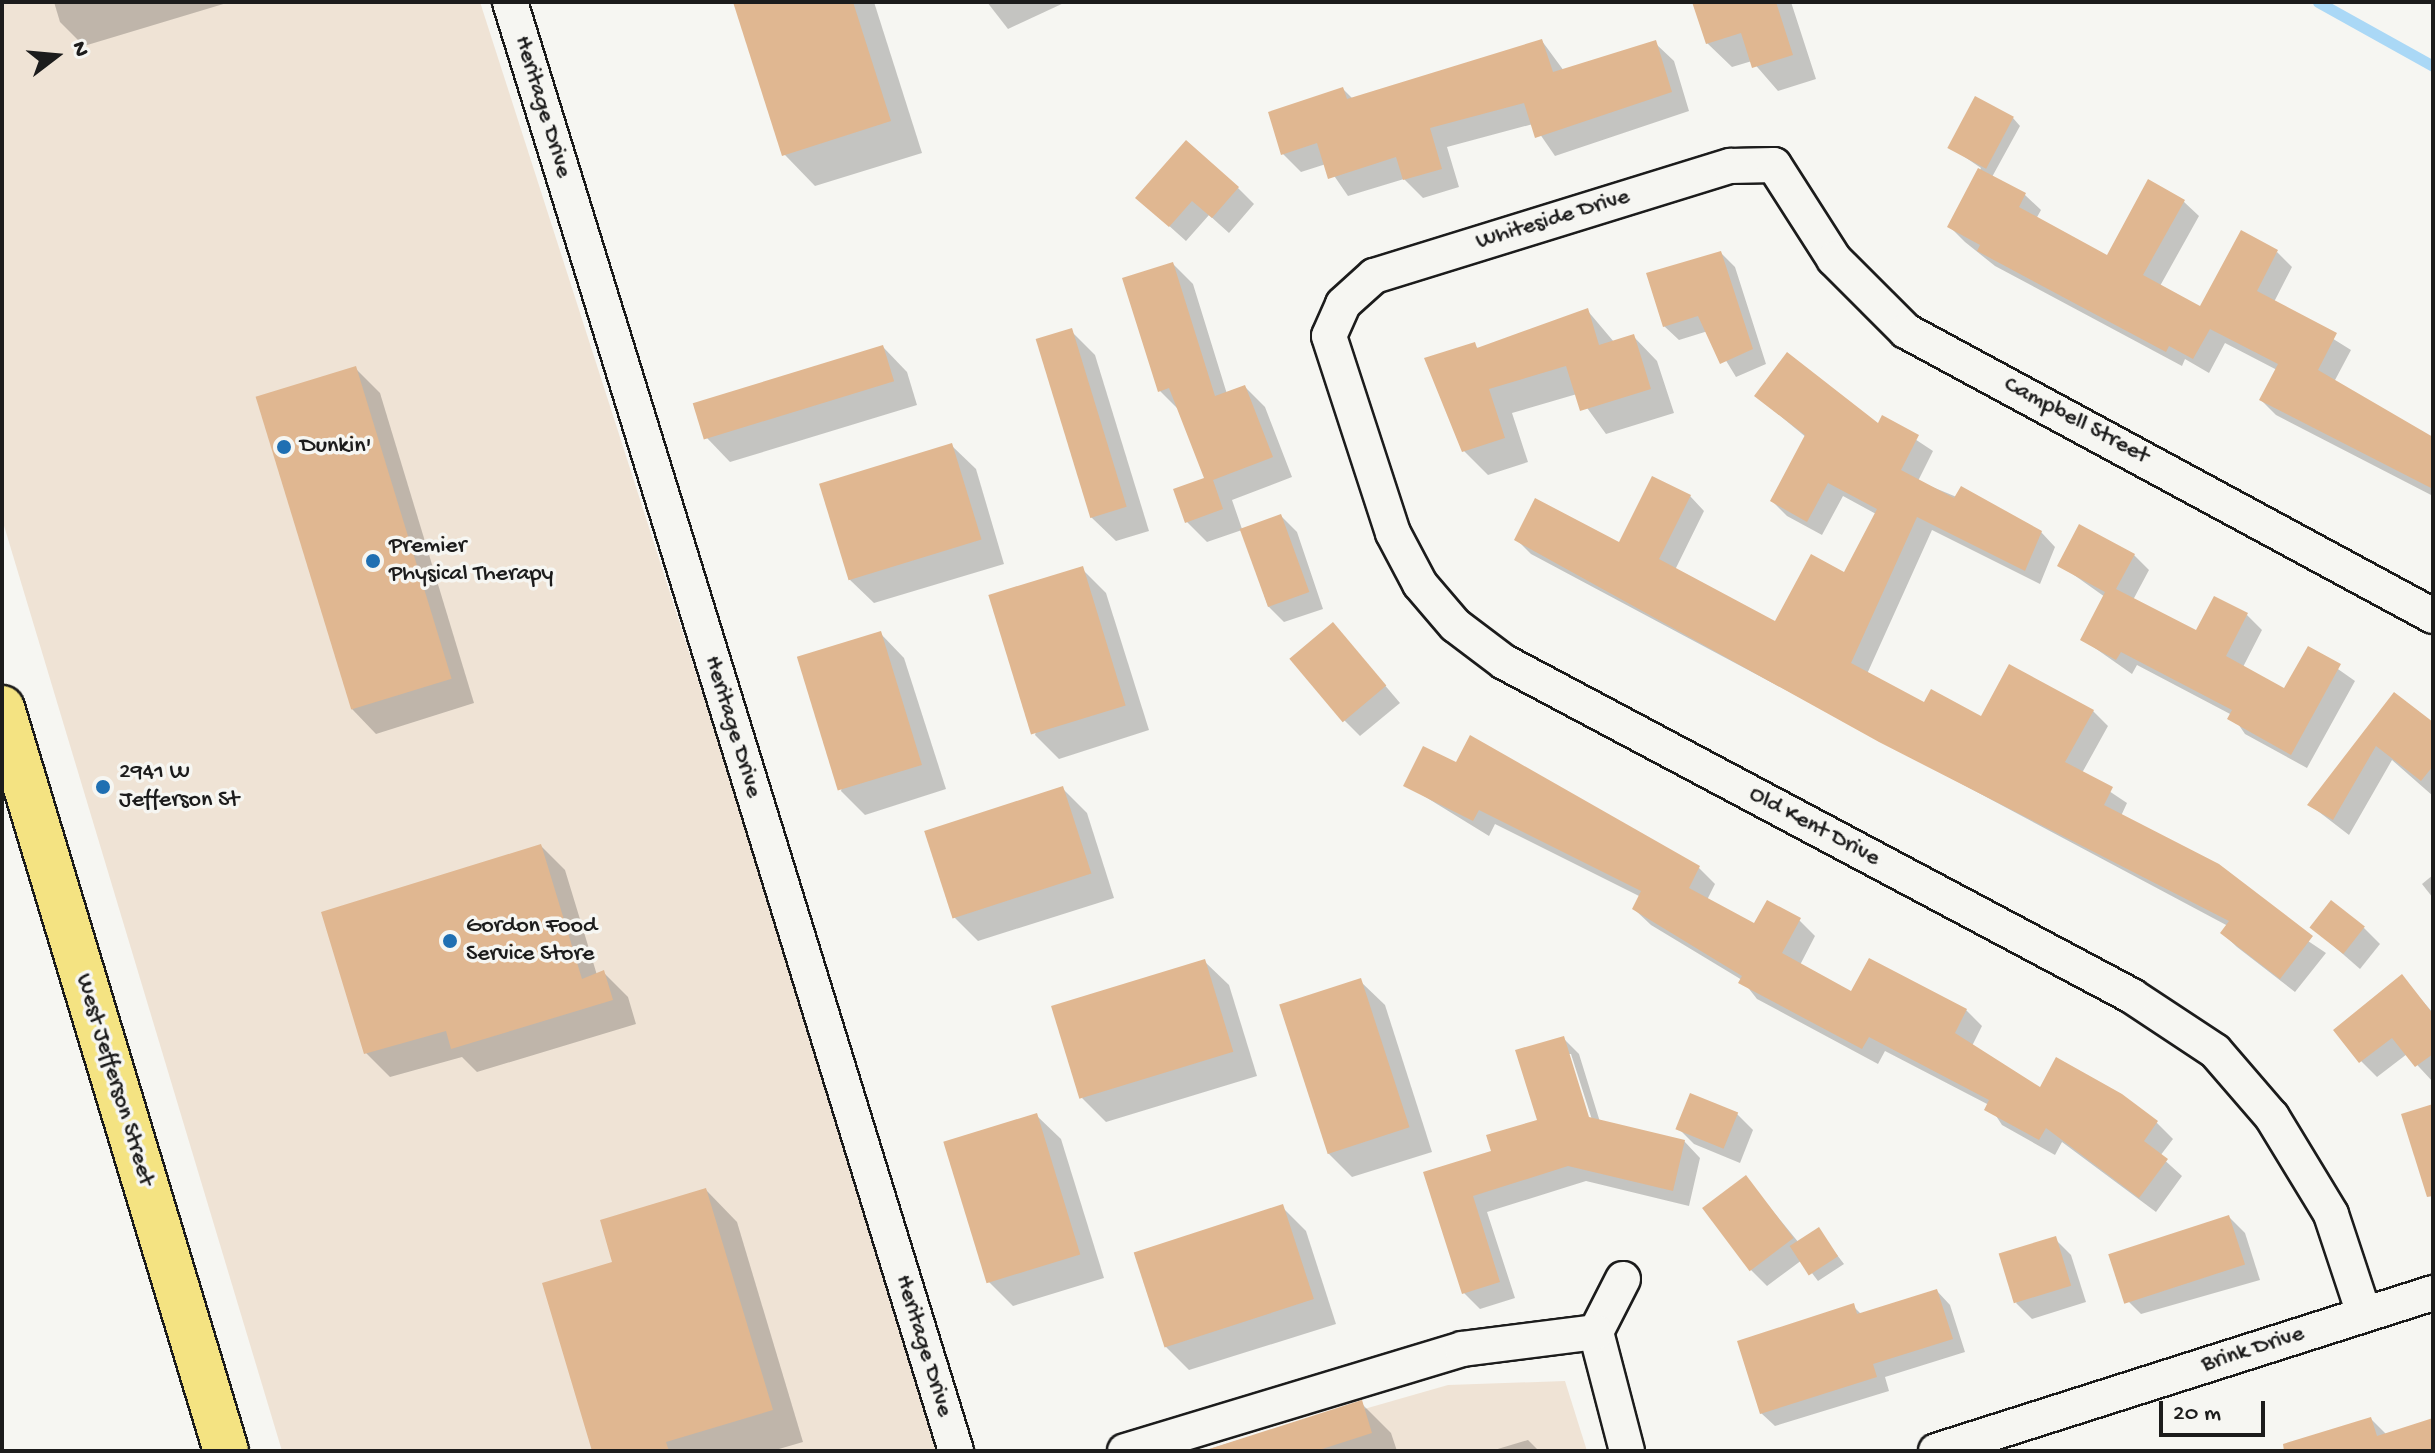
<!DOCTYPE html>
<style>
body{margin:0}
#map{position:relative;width:2435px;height:1453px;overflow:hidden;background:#f6f6f2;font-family:"Gochi Hand",sans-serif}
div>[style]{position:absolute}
.built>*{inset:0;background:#efe3d5}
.shadow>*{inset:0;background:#0003}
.stream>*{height:11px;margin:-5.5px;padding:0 5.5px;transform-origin:5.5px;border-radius:5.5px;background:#aad8f6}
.building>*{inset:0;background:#e0b791;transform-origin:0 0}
.roads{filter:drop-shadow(2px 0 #1c1c1c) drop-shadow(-2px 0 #1c1c1c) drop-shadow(0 2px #1c1c1c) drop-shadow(0 -2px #1c1c1c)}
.minor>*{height:34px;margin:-17px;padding:0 17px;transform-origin:17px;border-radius:17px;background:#f6f6f2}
.major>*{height:44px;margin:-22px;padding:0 22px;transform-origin:22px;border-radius:22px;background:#f4e382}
.dots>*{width:22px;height:22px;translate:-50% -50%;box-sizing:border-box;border:4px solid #f6f6f2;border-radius:50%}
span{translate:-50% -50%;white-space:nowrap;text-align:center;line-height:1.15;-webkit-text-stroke:7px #f6f6f2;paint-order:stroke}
.street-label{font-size:24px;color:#1c1c1c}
.poi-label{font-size:24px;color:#1c1c1c}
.left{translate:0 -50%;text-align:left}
.frame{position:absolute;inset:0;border:4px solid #1c1c1c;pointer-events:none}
.north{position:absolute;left:16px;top:16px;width:80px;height:80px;-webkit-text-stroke:6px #f6f6f2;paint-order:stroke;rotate:74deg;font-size:22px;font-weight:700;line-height:32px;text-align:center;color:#1c1c1c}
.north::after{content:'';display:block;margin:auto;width:28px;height:36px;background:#1c1c1c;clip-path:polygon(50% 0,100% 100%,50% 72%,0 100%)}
.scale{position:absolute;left:2159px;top:1401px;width:106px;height:36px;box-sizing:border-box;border:4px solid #1c1c1c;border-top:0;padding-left:10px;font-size:24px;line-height:28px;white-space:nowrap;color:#1c1c1c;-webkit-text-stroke:6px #f6f6f2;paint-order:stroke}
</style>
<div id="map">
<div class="built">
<div style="clip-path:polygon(2px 2px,480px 2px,946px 1451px,282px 1451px,2px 519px)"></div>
<div style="clip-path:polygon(1565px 1381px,1587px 1451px,1218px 1451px,1448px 1385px)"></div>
</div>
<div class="shadow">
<div style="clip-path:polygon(54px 2px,230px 2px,84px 46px,60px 22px)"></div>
<div style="clip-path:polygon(735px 2px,874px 2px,922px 153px,815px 186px,784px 154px)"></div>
<div style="clip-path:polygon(987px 2px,1066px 2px,1008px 29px)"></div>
<div style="clip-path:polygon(1695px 2px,1791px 2px,1816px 79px,1778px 91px,1752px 61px,1732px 67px,1707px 43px)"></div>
<div style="clip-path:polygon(1542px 41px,1564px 71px,1655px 43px,1674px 61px,1689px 111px,1555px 156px,1533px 124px,1447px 147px,1459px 187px,1423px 198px,1404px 179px,1348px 196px,1326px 164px,1301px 172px,1283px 154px,1343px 89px,1353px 99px)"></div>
<div style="clip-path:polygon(2013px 118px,2020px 126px,1992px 177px,2025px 195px,2041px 210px,2036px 219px,2107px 258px,2183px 201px,2199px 216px,2160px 286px,2201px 309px,2277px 252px,2292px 267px,2274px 302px,2351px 350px,2334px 382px,2433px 438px,2433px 496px,2276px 415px,2261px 400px,2277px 370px,2225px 343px,2209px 373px,2185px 359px,2182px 366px,1995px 266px,1965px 242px,1950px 227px,1981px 168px,1950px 147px)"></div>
<div style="clip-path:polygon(1238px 188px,1254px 204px,1229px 233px,1209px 215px,1186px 241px,1138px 198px)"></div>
<div style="clip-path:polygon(1721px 253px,1735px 267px,1766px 364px,1736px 377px,1708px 331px,1679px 340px,1664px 326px)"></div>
<div style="clip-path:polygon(1173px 264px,1193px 284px,1227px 394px,1245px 387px,1265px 407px,1292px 477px,1232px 500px,1242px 529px,1281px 516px,1297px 532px,1323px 609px,1284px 622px,1268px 606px,1242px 530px,1207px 542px,1187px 522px,1207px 479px,1181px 412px,1160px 391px)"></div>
<div style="clip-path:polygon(1587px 310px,1614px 342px,1633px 336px,1657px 361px,1674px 413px,1606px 434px,1577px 394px,1512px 413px,1528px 462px,1488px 475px,1464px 451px,1474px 345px,1479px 349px)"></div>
<div style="clip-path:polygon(1071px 331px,1095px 355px,1149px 531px,1116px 541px,1091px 517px)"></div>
<div style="clip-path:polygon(883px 347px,907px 372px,917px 405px,730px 462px,706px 437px)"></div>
<div style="clip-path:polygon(356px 369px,380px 393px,474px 703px,376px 734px,352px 709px,258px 399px)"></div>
<div style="clip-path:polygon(1756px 396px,1879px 426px,1883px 418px,1933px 451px,1918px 481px,2041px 532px,2055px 547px,2040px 584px,1932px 530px,1867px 674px,1925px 705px,1982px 718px,2093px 711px,2108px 726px,2082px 773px,2127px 803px,2121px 816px,2326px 953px,2295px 992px,2237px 947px,2222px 933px,2228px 926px,1531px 554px,1516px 539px,1620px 545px,1690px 496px,1704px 511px,1675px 570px,1775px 624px,1845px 575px,1876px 514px,1843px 496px,1822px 535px,1787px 516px,1772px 501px,1807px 438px)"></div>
<div style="clip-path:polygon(951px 445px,976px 469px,1004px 564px,874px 603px,849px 579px)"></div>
<div style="clip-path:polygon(2134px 555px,2149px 570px,2133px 600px,2197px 632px,2247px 615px,2262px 630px,2243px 667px,2285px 691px,2308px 648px,2355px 681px,2307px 768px,2245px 734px,2232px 715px,2137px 665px,2132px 674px,2082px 639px,2105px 597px,2060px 565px)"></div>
<div style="clip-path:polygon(1082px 569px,1106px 593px,1149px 730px,1059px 759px,1035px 735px)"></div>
<div style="clip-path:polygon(1337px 629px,1400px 703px,1360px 736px,1344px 720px)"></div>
<div style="clip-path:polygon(880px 633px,904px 658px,946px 789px,865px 815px,841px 791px)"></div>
<div style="clip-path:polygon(2394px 695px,2433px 729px,2433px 796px,2392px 760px,2349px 835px,2310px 805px)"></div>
<div style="clip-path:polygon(1471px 738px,1699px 868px,1715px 884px,1707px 900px,1755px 926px,1799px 920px,1815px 936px,1800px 965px,1852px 993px,1966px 1010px,1982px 1026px,1972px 1046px,2041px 1090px,2057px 1060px,2157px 1123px,2173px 1139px,2160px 1156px,2182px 1176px,2156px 1212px,2062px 1142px,2055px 1155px,2002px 1125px,1989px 1105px,1885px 1051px,1878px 1064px,1757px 999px,1742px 980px,1651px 925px,1634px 909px,1641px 897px,1495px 824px,1489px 836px,1406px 785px,1457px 765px)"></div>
<div style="clip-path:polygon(1063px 789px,1087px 813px,1114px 898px,978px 941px,953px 916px)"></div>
<div style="clip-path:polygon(541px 846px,565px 870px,597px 975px,604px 973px,628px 997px,636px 1024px,477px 1072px,462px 1057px,390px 1077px,366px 1053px)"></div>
<div style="clip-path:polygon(2433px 875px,2433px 898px,2422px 884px)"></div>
<div style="clip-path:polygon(2312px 927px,2364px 928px,2380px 944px,2360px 969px)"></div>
<div style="clip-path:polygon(1204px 961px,1229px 985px,1257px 1076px,1106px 1122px,1082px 1098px)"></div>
<div style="clip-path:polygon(2402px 977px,2433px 1013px,2433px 1082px,2407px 1054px,2377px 1077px,2361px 1061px)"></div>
<div style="clip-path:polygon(1360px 981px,1385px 1005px,1432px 1152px,1352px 1177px,1328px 1153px)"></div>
<div style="clip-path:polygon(evenodd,1563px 1038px,1579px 1054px,1600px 1122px,1684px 1141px,1700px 1158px,1689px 1206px,1586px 1181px,1487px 1212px,1515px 1298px,1480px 1309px,1464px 1293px,1426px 1173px,1494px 1152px,1539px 1121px,1563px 1038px,1567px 1054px,1571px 1054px,1594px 1126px,1590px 1127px,1567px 1054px)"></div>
<div style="clip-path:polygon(1737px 1114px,1753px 1130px,1740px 1163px,1694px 1144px,1678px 1128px)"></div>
<div style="clip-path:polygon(1036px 1115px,1061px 1139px,1104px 1278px,1013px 1306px,989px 1282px)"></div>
<div style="clip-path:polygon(1746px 1178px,1799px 1243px,1818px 1230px,1844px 1264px,1818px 1281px,1802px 1260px,1767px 1286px,1751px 1270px)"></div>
<div style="clip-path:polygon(706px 1190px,737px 1222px,803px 1442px,772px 1451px,596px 1451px,615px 1263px)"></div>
<div style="clip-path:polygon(1282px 1207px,1306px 1231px,1336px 1324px,1189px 1370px,1165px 1346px)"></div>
<div style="clip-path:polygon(2229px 1217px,2245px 1233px,2260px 1280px,2141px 1314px,2125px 1298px)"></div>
<div style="clip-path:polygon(2055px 1239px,2071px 1255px,2086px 1302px,2032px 1319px,2016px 1303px)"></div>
<div style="clip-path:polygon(1937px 1291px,1950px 1305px,1965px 1352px,1885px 1377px,1889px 1391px,1775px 1426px,1761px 1413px,1853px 1306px,1862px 1315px)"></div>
<div style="clip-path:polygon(1361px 1403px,1391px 1433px,1397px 1451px,1206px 1450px)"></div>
<div style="clip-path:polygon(2371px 1419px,2387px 1435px,2433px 1421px,2433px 1451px,2284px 1451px)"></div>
<div style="clip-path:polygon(1528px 1440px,1539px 1451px,1491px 1451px)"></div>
</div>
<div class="stream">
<div style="left:2318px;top:2px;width:132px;rotate:29.1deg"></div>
</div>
<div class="building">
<div style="clip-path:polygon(733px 2px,853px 2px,891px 121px,782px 156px)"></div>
<div style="clip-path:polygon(1692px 2px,1776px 2px,1793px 55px,1752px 68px,1741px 33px,1706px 44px)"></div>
<div style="clip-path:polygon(1542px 39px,1553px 72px,1656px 40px,1672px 92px,1535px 138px,1524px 103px,1430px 128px,1442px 169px,1403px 180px,1396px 157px,1328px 179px,1317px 143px,1281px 155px,1268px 112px,1343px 87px,1347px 99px)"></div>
<div style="left:1975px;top:96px;width:44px;height:59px;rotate:28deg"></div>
<div style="clip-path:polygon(1186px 140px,1239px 187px,1212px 218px,1192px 201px,1169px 227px,1135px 198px)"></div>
<div style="clip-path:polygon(1978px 168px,2026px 193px,2019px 207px,2107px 255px,2148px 179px,2185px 200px,2143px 275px,2200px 306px,2241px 230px,2278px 250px,2257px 291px,2337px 333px,2318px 370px,2433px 437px,2433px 489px,2259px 400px,2278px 364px,2210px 329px,2193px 359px,2169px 346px,2166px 352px,1977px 251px,1980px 245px,1947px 227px)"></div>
<div style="clip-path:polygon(1721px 251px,1753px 349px,1720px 364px,1698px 316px,1663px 327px,1646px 273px)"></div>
<div style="clip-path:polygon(1173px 262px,1215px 396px,1245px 385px,1273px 457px,1213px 480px,1223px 509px,1185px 523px,1173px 489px,1204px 478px,1169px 388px,1158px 392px,1122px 278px)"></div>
<div style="clip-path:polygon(1588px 308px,1599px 345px,1634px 334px,1651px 389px,1580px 411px,1566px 366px,1489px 389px,1505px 438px,1462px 452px,1424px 358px,1475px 342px,1477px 348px)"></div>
<div style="left:1072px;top:328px;width:187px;height:38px;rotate:73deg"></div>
<div style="left:883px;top:345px;width:38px;height:199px;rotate:73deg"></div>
<div style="clip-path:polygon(1787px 352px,1878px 423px,1882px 415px,1919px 435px,1901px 470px,1954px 498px,1961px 486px,2042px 531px,2025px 571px,1917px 517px,1851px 663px,1924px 702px,1931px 689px,1981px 716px,2009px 664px,2094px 710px,2065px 762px,2113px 787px,2104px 805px,2219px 864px,2313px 936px,2280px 979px,2220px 933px,2229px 921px,1879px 742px,1514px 540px,1535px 498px,1619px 542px,1652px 476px,1691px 495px,1659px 559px,1775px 621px,1811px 554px,1844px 572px,1877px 509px,1828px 483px,1807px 522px,1770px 501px,1805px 435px,1754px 396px)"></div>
<div style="left:356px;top:366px;width:327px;height:105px;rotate:73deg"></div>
<div style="left:952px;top:443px;width:101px;height:139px;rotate:73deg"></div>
<div style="left:1281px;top:514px;width:83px;height:44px;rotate:70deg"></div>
<div style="clip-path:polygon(2079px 524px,2135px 554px,2116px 589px,2196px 630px,2214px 596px,2248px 613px,2226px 656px,2284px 688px,2308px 646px,2341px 664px,2291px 755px,2227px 719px,2232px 710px,2121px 652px,2116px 660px,2080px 640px,2105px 592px,2057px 566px)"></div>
<div style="left:1083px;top:566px;width:146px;height:99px;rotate:73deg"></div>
<div style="left:1333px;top:622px;width:83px;height:57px;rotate:50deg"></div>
<div style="left:881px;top:631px;width:140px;height:88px;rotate:73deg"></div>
<div style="clip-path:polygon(2394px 692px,2433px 722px,2433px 766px,2421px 781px,2376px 746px,2333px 820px,2307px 805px)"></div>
<div style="clip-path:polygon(1470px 735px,1700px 866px,1689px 888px,1754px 923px,1767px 900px,1801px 918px,1782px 953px,1851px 991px,1869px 958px,1967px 1009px,1955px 1033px,2040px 1087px,2056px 1057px,2122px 1094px,2158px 1121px,2144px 1141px,2168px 1159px,2139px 1198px,2046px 1128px,2039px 1140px,1984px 1110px,1989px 1100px,1869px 1037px,1862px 1049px,1738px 983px,1742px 976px,1632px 909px,1641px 891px,1479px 810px,1473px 821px,1403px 786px,1423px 746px,1456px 762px)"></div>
<div style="left:1063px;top:786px;width:92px;height:146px;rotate:72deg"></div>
<div style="clip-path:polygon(541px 844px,582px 979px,604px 970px,613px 1000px,451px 1049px,446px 1031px,364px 1054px,321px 912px)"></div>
<div style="left:2331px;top:900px;width:43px;height:35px;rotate:38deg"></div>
<div style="left:1205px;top:959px;width:97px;height:161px;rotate:73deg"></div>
<div style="clip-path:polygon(2402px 974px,2433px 1014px,2433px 1054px,2415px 1067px,2392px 1038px,2359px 1063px,2333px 1030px)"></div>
<div style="left:1361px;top:978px;width:157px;height:86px;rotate:72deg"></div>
<div style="clip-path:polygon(1564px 1036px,1589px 1117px,1685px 1140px,1673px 1191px,1568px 1166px,1473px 1196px,1500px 1282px,1462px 1294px,1423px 1172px,1491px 1151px,1486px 1135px,1537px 1120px,1515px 1050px)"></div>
<div style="left:1690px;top:1093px;width:52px;height:39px;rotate:22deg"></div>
<div style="clip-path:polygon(2433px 1104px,2433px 1196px,2427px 1197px,2401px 1114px)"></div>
<div style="left:1037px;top:1113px;width:148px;height:98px;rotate:73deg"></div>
<div style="left:1746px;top:1175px;width:79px;height:55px;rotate:53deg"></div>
<div style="clip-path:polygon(706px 1188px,773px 1410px,666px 1442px,669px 1451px,592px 1451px,542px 1283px,612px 1262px,600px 1220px)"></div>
<div style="left:1283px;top:1204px;width:100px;height:157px;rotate:72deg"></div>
<div style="left:2229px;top:1215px;width:52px;height:127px;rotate:72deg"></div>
<div style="left:1819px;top:1227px;width:35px;height:35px;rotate:57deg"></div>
<div style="left:2056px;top:1236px;width:52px;height:60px;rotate:73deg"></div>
<div style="clip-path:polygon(1937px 1289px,1953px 1339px,1873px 1364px,1877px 1377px,1760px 1414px,1737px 1341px,1854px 1303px,1857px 1314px)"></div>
<div style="clip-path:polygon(1362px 1400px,1372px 1433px,1316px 1451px,1203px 1451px)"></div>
<div style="clip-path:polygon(2371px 1417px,2377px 1436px,2433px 1418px,2433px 1451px,2284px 1451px,2283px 1444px)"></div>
</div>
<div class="roads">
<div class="minor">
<div style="left:510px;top:2px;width:1516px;rotate:72.89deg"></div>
<div style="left:1623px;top:1279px;width:59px;rotate:117deg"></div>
<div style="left:1596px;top:1332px;width:123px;rotate:75.4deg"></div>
<div style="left:2364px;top:1314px;width:105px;rotate:-108.3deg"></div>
<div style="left:2331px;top:1214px;width:114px;rotate:-121.3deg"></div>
<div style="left:2272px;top:1117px;width:87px;rotate:-130.8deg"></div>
<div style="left:2215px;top:1051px;width:100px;rotate:-146.5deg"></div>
<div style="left:2132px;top:996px;width:711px;rotate:-151.99deg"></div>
<div style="left:1504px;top:662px;width:61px;rotate:-142.9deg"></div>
<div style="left:1455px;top:625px;width:54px;rotate:-130.5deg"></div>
<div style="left:1420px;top:584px;width:58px;rotate:-117.9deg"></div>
<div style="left:1393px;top:533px;width:207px;rotate:-108deg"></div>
<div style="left:1329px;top:336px;width:35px;rotate:-66deg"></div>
<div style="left:1343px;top:304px;width:42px;rotate:-42.1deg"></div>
<div style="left:1374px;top:276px;width:373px;rotate:-17.2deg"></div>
<div style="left:1730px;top:166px;width:44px;rotate:-1.3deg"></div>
<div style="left:1774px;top:165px;width:112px;rotate:57.4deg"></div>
<div style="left:1834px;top:259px;width:102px;rotate:45deg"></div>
<div style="left:1906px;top:331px;width:599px;rotate:28.4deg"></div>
<div style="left:1125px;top:1451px;width:352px;rotate:-16.8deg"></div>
<div style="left:1462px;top:1349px;width:135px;rotate:-7.2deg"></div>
<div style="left:1936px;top:1451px;width:522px;rotate:-17.64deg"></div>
</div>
<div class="major">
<div style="left:2px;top:708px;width:776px;rotate:73.22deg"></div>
</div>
</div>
<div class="dots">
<div style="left:284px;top:447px;background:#1f6fb2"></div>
<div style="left:373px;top:561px;background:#1f6fb2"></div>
<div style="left:103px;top:787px;background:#1f6fb2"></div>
<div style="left:450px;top:941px;background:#1f6fb2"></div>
</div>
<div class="street-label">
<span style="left:542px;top:107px;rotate:73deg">Heritage Drive</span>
<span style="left:1553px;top:220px;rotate:-17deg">Whiteside Drive</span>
<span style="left:2076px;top:421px;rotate:28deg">Campbell Street</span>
<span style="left:732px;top:727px;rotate:73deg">Heritage Drive</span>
<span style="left:1814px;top:827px;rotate:28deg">Old Kent Drive</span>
<span style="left:114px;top:1080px;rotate:73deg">West Jefferson Street</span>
<span style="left:923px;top:1346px;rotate:73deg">Heritage Drive</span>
<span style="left:2253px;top:1350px;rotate:-18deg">Brink Drive</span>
</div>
<div class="poi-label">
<span class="left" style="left:300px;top:447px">Dunkin'</span>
<span class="left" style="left:389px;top:561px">Premier<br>Physical Therapy</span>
<span class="left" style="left:119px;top:787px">2941 W<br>Jefferson St</span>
<span class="left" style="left:466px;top:941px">Gordon Food<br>Service Store</span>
</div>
<div class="frame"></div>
<div class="north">N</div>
<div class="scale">20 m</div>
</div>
